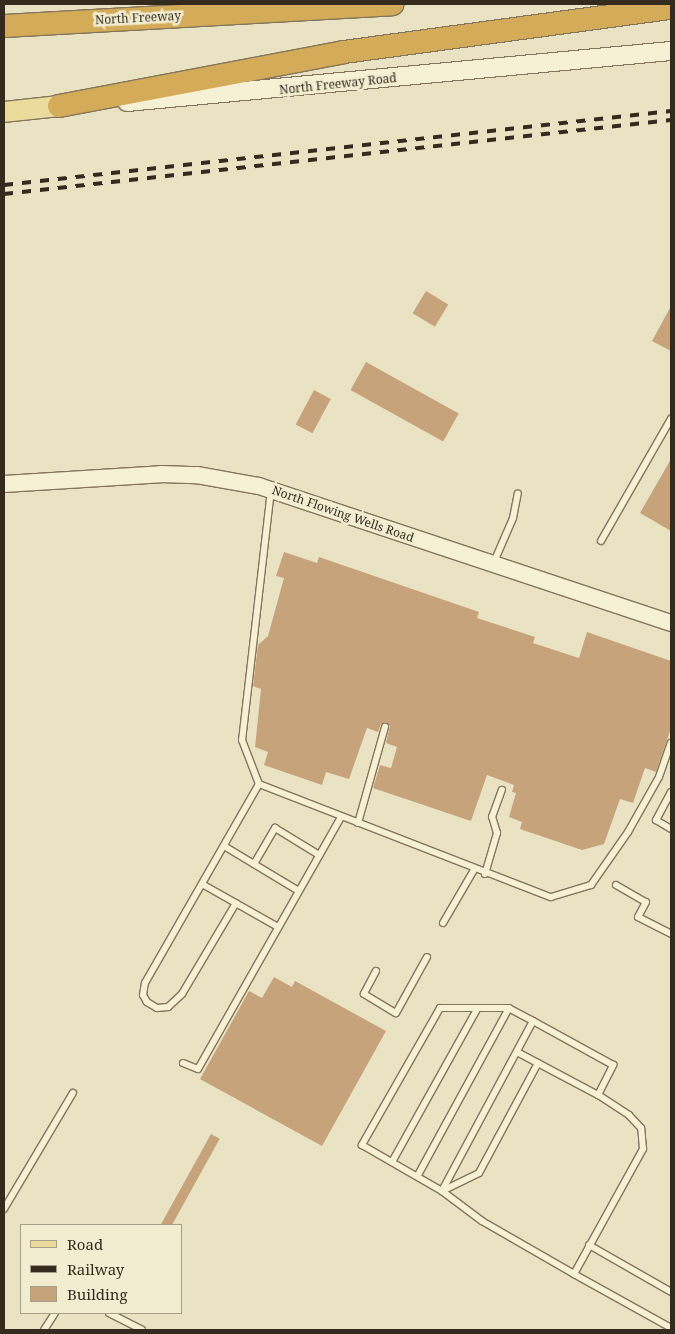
<!DOCTYPE html>
<style>
body{margin:0}
#map{position:relative;width:675px;height:1334px;overflow:hidden;background:#eae3c3;font-family:"Noto Serif",serif}
div>[style]{position:absolute}
.building>*{inset:0;background:#c6a37b;transform-origin:0 0}
.roads{filter:drop-shadow(1px 0 #83755b) drop-shadow(-1px 0 #83755b) drop-shadow(0 1px #83755b) drop-shadow(0 -1px #83755b)}
.service>*{height:6px;margin:-3px;padding:0 3px;transform-origin:3px;border-radius:3px;background:#f6f0d5}
.tertiary>*{height:16px;margin:-8px;padding:0 8px;transform-origin:8px;border-radius:8px;background:#f6f0d5}
.secondary>*{height:18px;margin:-9px;padding:0 9px;transform-origin:9px;border-radius:9px;background:#f6f0d5}
.primary>*{height:20px;margin:-10px;padding:0 10px;transform-origin:10px;border-radius:10px;background:#ebdc9d}
.motorway>*{height:22px;margin:-11px;padding:0 11px;transform-origin:11px;border-radius:11px;background:#d4ac59}
.rail>*{height:4px;margin-top:-2px;transform-origin:0;background:repeating-linear-gradient(90deg,#342b1e 0 9px,transparent 0 18px)}
span{translate:-50% -50%;white-space:nowrap;text-align:center;line-height:1.15;-webkit-text-stroke:5px #f2edd1;paint-order:stroke}
.street-label{font-size:12px;color:#342b1e}
.frame{position:absolute;inset:0;border:5px solid #342b1e;pointer-events:none}
.legend{position:absolute;left:20px;top:1224px;width:162px;height:90px;box-sizing:border-box;background:#f2edd1;border:1px solid #a69f89;margin:0;padding:6px 9px;list-style:none;font-size:15px;color:#342b1e}
.legend li{display:flex;align-items:center;gap:10px;height:25px}
.legend b{width:25px;border:1px solid #a69f89}
</style>
<div id="map">
<div class="building">
<div style="left:426px;top:291px;width:26px;height:26px;rotate:31deg"></div>
<div style="clip-path:polygon(671px 306px,671px 351px,652px 341px)"></div>
<div style="left:366px;top:362px;width:106px;height:32px;rotate:29deg"></div>
<div style="left:314px;top:390px;width:19px;height:39px;rotate:28deg"></div>
<div style="clip-path:polygon(671px 459px,671px 531px,640px 513px)"></div>
<div style="clip-path:polygon(284px 552px,317px 563px,319px 557px,479px 612px,477px 618px,535px 637px,533px 643px,579px 658px,587px 632px,671px 661px,671px 728px,667px 740px,656px 772px,645px 768px,633px 803px,620px 799px,604px 844px,582px 850px,520px 829px,522px 822px,509px 817px,516px 793px,512px 792px,514px 785px,487px 775px,471px 821px,373px 788px,380px 765px,391px 768px,397px 747px,386px 743px,390px 726px,386px 722px,381px 724px,378px 732px,367px 728px,349px 779px,326px 772px,322px 785px,264px 765px,268px 752px,255px 747px,261px 689px,253px 686px,258px 645px,268px 636px,284px 578px,276px 576px)"></div>
<div style="clip-path:polygon(274px 977px,292px 987px,295px 981px,386px 1031px,322px 1146px,200px 1079px,249px 991px,262px 998px)"></div>
<div style="left:211px;top:1134px;width:10px;height:104px;rotate:29deg"></div>
</div>
<div class="roads">
<div class="service">
<div style="left:271px;top:490px;width:252px;rotate:96.6deg"></div>
<div style="left:242px;top:740px;width:47px;rotate:68.9deg"></div>
<div style="left:259px;top:784px;width:313px;rotate:21.2deg"></div>
<div style="left:551px;top:897px;width:42px;rotate:-16.7deg"></div>
<div style="left:591px;top:885px;width:65px;rotate:-55.1deg"></div>
<div style="left:628px;top:832px;width:63px;rotate:-60.6deg"></div>
<div style="left:659px;top:777px;width:36px;rotate:-71deg"></div>
<div style="left:601px;top:541px;width:141px;rotate:-60.2deg"></div>
<div style="left:494px;top:562px;width:48px;rotate:-66.6deg"></div>
<div style="left:513px;top:518px;width:25px;rotate:-79deg"></div>
<div style="left:671px;top:792px;width:32px;rotate:118deg"></div>
<div style="left:656px;top:820px;width:17px;rotate:31deg"></div>
<div style="left:358px;top:823px;width:100px;rotate:-74.3deg"></div>
<div style="left:224px;top:846px;width:87px;rotate:31deg"></div>
<div style="left:254px;top:864px;width:42px;rotate:-59.7deg"></div>
<div style="left:275px;top:828px;width:52px;rotate:31.5deg"></div>
<div style="left:485px;top:874px;width:43px;rotate:-73.7deg"></div>
<div style="left:497px;top:833px;width:17px;rotate:-107deg"></div>
<div style="left:492px;top:817px;width:29px;rotate:-70deg"></div>
<div style="left:202px;top:884px;width:87px;rotate:29.5deg"></div>
<div style="left:616px;top:885px;width:34px;rotate:30deg"></div>
<div style="left:646px;top:902px;width:17px;rotate:118deg"></div>
<div style="left:638px;top:917px;width:37px;rotate:27deg"></div>
<div style="left:236px;top:903px;width:106px;rotate:120.7deg"></div>
<div style="left:182px;top:994px;width:19px;rotate:137deg"></div>
<div style="left:168px;top:1007px;width:11px;rotate:175deg"></div>
<div style="left:157px;top:1008px;width:12px;rotate:-149deg"></div>
<div style="left:147px;top:1002px;width:8px;rotate:-120deg"></div>
<div style="left:143px;top:995px;width:12px;rotate:-81deg"></div>
<div style="left:145px;top:983px;width:229px;rotate:-60.2deg"></div>
<div style="left:443px;top:923px;width:61px;rotate:-59.7deg"></div>
<div style="left:376px;top:971px;width:26px;rotate:118deg"></div>
<div style="left:364px;top:994px;width:37px;rotate:31deg"></div>
<div style="left:396px;top:1013px;width:64px;rotate:-61deg"></div>
<div style="left:533px;top:1021px;width:27px;rotate:-152deg"></div>
<div style="left:509px;top:1008px;width:69px;rotate:180deg"></div>
<div style="left:440px;top:1008px;width:158px;rotate:119.7deg"></div>
<div style="left:362px;top:1145px;width:92px;rotate:29.9deg"></div>
<div style="left:442px;top:1191px;width:41px;rotate:-25.9deg"></div>
<div style="left:479px;top:1173px;width:125px;rotate:-61.8deg"></div>
<div style="left:517px;top:1052px;width:92px;rotate:28deg"></div>
<div style="left:183px;top:1063px;width:16px;rotate:22deg"></div>
<div style="left:198px;top:1069px;width:290px;rotate:-60.4deg"></div>
<div style="left:392px;top:1162px;width:175px;rotate:-60.9deg"></div>
<div style="left:418px;top:1175px;width:190px;rotate:-61.4deg"></div>
<div style="left:4px;top:1209px;width:135px;rotate:-59.3deg"></div>
<div style="left:589px;top:1245px;width:95px;rotate:29.8deg"></div>
<div style="left:574px;top:1274px;width:143px;rotate:-61.1deg"></div>
<div style="left:643px;top:1149px;width:21px;rotate:-95deg"></div>
<div style="left:641px;top:1128px;width:18px;rotate:-133deg"></div>
<div style="left:629px;top:1115px;width:37px;rotate:-147deg"></div>
<div style="left:598px;top:1095px;width:34px;rotate:-63deg"></div>
<div style="left:613px;top:1065px;width:91px;rotate:-151.2deg"></div>
<div style="left:533px;top:1021px;width:193px;rotate:118.2deg"></div>
<div style="left:442px;top:1191px;width:50px;rotate:36.9deg"></div>
<div style="left:482px;top:1221px;width:106px;rotate:29.9deg"></div>
<div style="left:574px;top:1274px;width:111px;rotate:29.1deg"></div>
<div style="left:109px;top:1313px;width:37px;rotate:27deg"></div>
<div style="left:44px;top:1330px;width:20px;rotate:-57deg"></div>
</div>
<div class="tertiary">
<div style="left:4px;top:484px;width:157px;rotate:-3.6deg"></div>
<div style="left:161px;top:474px;width:36px;rotate:2deg"></div>
<div style="left:197px;top:475px;width:63px;rotate:10.1deg"></div>
<div style="left:259px;top:486px;width:434px;rotate:18.4deg"></div>
</div>
<div class="secondary">
<div style="left:127px;top:102px;width:546px;rotate:-5.36deg"></div>
</div>
<div class="primary">
<div style="left:4px;top:112px;width:55px;rotate:-6.2deg"></div>
</div>
<div class="motorway">
<div style="left:4px;top:26px;width:389px;rotate:-3.2deg"></div>
<div style="left:59px;top:106px;width:290px;rotate:-10.7deg"></div>
<div style="left:344px;top:52px;width:330px;rotate:-7.7deg"></div>
</div>
</div>
<div class="rail">
<div style="left:4px;top:185px;width:671px;rotate:-6.33deg"></div>
<div style="left:4px;top:194px;width:671px;rotate:-6.33deg"></div>
</div>
<div class="street-label">
<span style="left:138px;top:18px;rotate:-3deg">North Freeway</span>
<span style="left:338px;top:84px;rotate:-6deg">North Freeway Road</span>
<span style="left:343px;top:514px;rotate:19deg">North Flowing Wells Road</span>
</div>
<div class="frame"></div>
<ul class="legend">
<li><b style="height:6px;background:#ebdc9d"></b>Road</li>
<li><b style="height:6px;background:#342b1e"></b>Railway</li>
<li><b style="height:14px;background:#c6a37b"></b>Building</li>
</ul>
</div>
